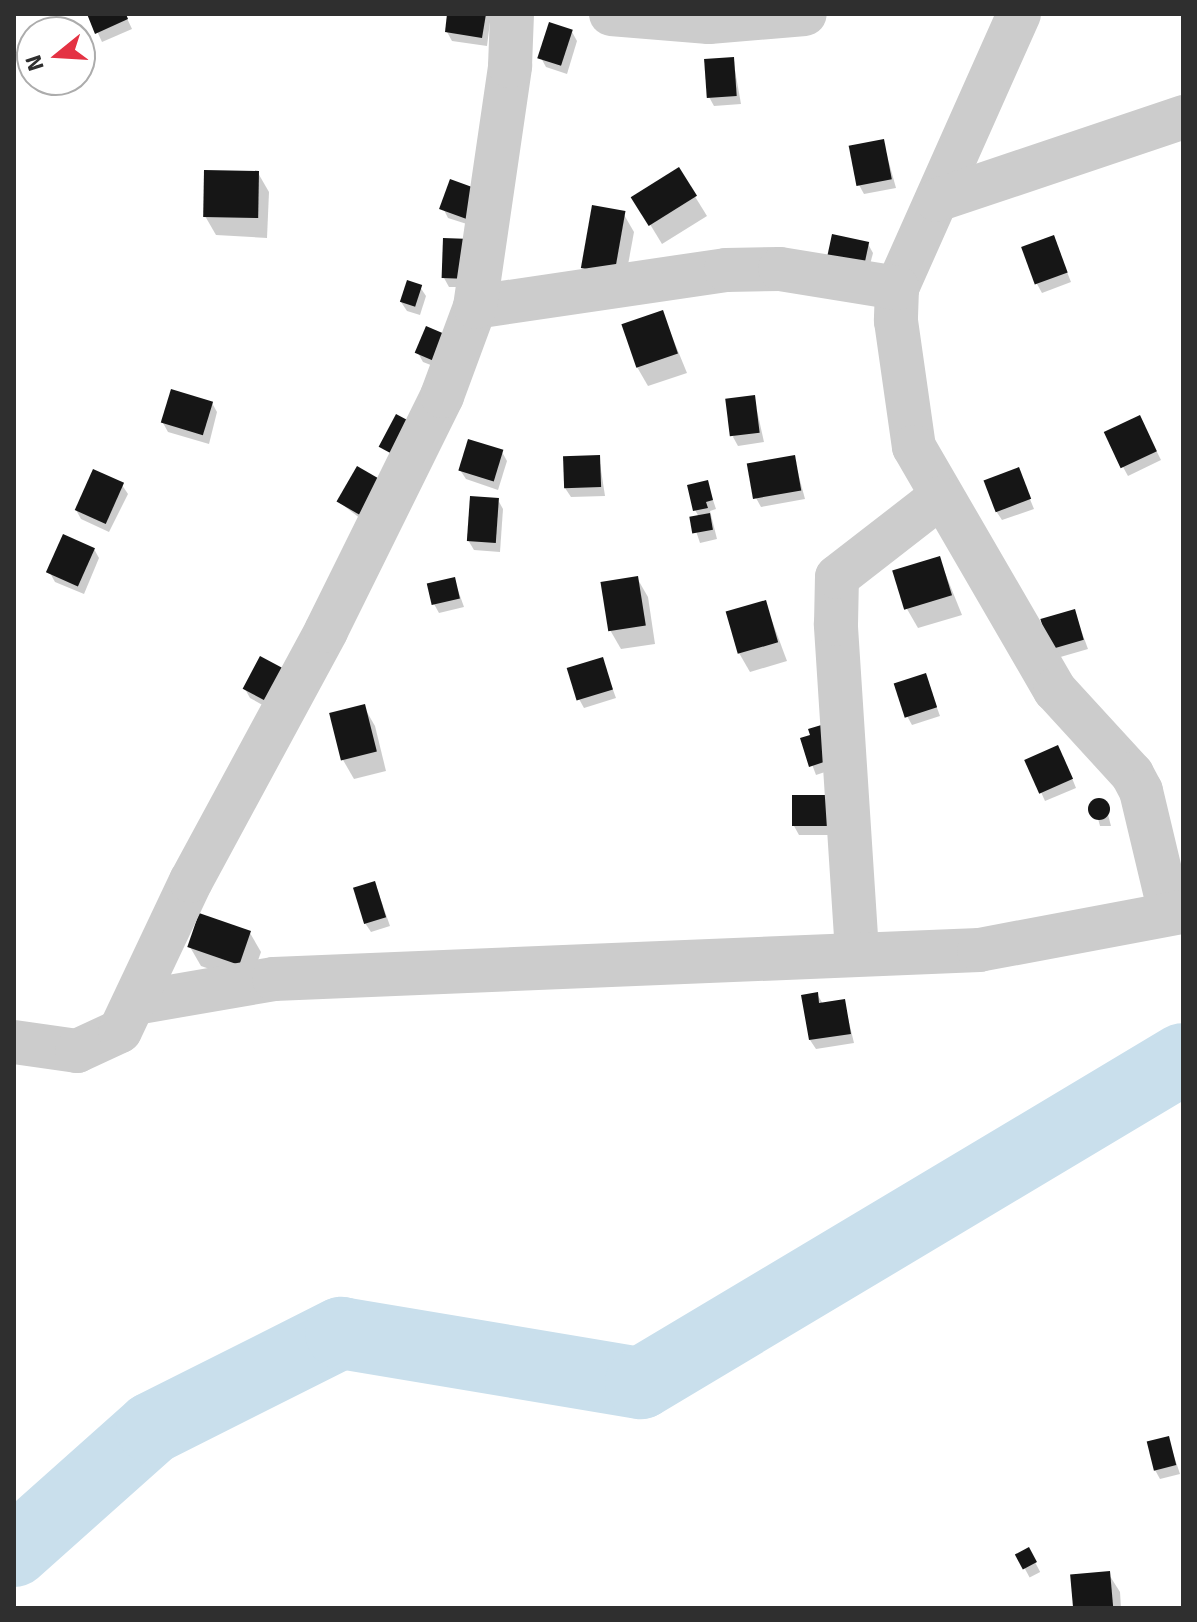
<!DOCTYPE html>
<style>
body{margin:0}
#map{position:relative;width:1197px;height:1622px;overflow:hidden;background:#fff;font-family:Signika,sans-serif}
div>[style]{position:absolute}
.shadow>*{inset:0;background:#0003;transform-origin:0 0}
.river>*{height:72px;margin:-36px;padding:0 36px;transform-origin:36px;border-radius:36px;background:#c9dfec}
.building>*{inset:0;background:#161616;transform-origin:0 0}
.round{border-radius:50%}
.minor>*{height:44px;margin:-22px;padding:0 22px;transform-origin:22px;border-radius:22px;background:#ccc}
span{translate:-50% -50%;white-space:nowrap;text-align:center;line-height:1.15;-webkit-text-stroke:8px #fff;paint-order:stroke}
.frame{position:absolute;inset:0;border:16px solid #2f2f2f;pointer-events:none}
.north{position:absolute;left:16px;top:16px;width:80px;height:80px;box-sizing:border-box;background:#fff;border:2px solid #acacac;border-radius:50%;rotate:252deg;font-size:22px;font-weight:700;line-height:32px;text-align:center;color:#2f2f2f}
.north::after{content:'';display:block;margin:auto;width:28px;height:36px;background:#e43243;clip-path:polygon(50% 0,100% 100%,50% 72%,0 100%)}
</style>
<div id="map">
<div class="shadow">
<div style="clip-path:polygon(89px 14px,125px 14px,132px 29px,102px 42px)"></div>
<div style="clip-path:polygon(449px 14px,491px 14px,487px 46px,452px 41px,447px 32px)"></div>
<div style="clip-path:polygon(572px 32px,577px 41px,567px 74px,546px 67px,541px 58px)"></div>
<div style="clip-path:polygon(733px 59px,741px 104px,714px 106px,709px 97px)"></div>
<div style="clip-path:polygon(883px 141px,896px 188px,864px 194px,859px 185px)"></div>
<div style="clip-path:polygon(678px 169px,707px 216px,662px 244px,645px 216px)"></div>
<div style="clip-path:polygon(258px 173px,269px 192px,267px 238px,216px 235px,205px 216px)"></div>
<div style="clip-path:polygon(451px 182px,473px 226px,448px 218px,443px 208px)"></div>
<div style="clip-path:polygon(623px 213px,634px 232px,623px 292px,594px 286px,583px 267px)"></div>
<div style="clip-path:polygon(834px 237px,868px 244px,873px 253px,866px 280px)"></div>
<div style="clip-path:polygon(1053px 237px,1071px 282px,1042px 293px,1037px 284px)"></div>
<div style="clip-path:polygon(445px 241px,474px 287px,449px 287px,444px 278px)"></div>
<div style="clip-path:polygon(420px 287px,426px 296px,420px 315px,407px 311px,401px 302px)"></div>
<div style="clip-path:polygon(662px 312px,687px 373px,648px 386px,637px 367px)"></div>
<div style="clip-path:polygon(427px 329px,446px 371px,423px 362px,418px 353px)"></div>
<div style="clip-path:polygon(754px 397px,764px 442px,738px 446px,733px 437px)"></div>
<div style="clip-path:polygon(212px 403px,217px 412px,209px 444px,168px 432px,163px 423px)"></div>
<div style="clip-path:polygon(1144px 426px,1161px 460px,1128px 476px,1123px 467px)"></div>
<div style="clip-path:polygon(502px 452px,507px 461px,498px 490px,466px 479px,460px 470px)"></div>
<div style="clip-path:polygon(599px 457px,605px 496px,571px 497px,565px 488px)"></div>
<div style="clip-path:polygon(794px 458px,805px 499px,761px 507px,756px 498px)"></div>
<div style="clip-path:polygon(1018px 470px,1034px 509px,1002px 520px,996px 511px)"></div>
<div style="clip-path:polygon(707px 482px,716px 509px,710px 511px,717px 539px,700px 543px,692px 519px,699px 517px,695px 510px)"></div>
<div style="clip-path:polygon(384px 484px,370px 526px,339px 502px)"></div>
<div style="clip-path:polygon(122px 485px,128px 494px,109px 532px,81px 519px,76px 510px)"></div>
<div style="clip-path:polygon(498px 500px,503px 509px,500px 552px,474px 550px,468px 540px)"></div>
<div style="clip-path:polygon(94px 549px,99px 558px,84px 594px,55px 582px,50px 573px)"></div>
<div style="clip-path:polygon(939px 558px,962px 615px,918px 628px,907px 609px)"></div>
<div style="clip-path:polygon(637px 578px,648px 597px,655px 644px,621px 649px,610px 630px)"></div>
<div style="clip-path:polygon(454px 579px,464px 607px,439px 613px,434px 604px)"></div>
<div style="clip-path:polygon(765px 602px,787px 661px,750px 672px,739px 653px)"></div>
<div style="clip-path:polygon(1074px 611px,1088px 649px,1057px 658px,1052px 649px)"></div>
<div style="clip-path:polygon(602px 660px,616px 698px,584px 708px,579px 699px)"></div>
<div style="clip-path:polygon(925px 675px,940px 716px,912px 725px,907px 716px)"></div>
<div style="clip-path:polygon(295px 677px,284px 717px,250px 698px,245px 689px)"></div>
<div style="clip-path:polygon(364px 707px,375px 726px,386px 771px,354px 779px,343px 760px)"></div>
<div style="clip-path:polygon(803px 740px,843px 766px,816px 775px)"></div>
<div style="clip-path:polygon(1063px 756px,1076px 788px,1045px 801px,1027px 761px)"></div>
<div style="clip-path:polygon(826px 797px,831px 835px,799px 835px,794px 826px)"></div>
<div style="clip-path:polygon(1105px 803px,1111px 826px,1100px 826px,1094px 804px)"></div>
<div style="clip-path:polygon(375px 883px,390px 926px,371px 932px,365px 923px)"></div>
<div style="clip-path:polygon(250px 933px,261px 952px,250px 983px,201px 966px,190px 947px)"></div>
<div style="clip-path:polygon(817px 994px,823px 1004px,844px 1001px,854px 1043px,816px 1049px,810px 1040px)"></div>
<div style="clip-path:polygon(1168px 1438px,1180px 1474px,1160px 1479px,1155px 1470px)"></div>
<div style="left:1028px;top:1549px;width:26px;height:12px;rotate:62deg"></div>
<div style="clip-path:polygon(1108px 1573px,1120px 1592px,1121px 1608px,1075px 1608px)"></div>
</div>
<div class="river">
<div style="left:14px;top:1551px;width:185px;rotate:-41.7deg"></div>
<div style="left:152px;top:1428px;width:212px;rotate:-26.7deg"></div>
<div style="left:341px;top:1333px;width:304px;rotate:9.5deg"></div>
<div style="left:641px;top:1383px;width:631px;rotate:-30.87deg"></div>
</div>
<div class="building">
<div style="clip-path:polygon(87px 14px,126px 14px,128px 19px,95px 34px)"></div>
<div style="clip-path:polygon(447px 14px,486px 14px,482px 38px,445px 32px)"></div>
<div style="left:549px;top:22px;width:25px;height:38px;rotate:18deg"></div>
<div style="left:734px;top:57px;width:39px;height:30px;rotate:86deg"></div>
<div style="left:884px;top:139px;width:41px;height:36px;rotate:79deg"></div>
<div style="left:679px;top:167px;width:34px;height:57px;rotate:58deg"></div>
<div style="left:204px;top:170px;width:55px;height:47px;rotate:1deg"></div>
<div style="left:450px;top:179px;width:30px;height:32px;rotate:20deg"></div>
<div style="left:592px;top:205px;width:34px;height:64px;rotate:10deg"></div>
<div style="left:832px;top:234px;width:38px;height:31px;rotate:12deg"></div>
<div style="left:1054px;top:235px;width:40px;height:35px;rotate:70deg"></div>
<div style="left:443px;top:238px;width:28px;height:40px;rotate:2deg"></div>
<div style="left:407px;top:280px;width:16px;height:23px;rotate:18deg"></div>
<div style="left:663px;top:310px;width:46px;height:44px;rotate:71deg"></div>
<div style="left:426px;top:326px;width:28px;height:29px;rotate:23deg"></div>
<div style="left:171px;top:389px;width:44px;height:35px;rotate:17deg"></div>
<div style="left:755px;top:395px;width:38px;height:30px;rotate:83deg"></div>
<div style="left:396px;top:414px;width:26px;height:37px;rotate:28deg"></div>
<div style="left:1140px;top:415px;width:40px;height:40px;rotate:65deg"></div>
<div style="left:468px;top:439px;width:37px;height:33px;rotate:17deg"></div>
<div style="left:600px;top:455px;width:32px;height:37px;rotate:88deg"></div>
<div style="left:795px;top:455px;width:36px;height:49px;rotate:80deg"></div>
<div style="left:357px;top:466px;width:32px;height:41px;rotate:30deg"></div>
<div style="left:1019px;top:467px;width:34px;height:38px;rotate:69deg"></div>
<div style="left:93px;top:469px;width:34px;height:45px;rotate:24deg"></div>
<div style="clip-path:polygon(708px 480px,713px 500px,706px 502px,708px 508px,693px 511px,687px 485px)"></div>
<div style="left:470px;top:496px;width:29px;height:45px;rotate:4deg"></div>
<div style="left:710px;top:513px;width:17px;height:21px;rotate:80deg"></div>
<div style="left:63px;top:534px;width:35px;height:42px;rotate:24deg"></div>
<div style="left:940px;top:556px;width:41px;height:50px;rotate:73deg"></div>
<div style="left:638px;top:576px;width:50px;height:38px;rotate:81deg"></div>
<div style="left:455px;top:577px;width:22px;height:29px;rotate:77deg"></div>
<div style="left:766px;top:600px;width:44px;height:42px;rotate:74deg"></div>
<div style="left:1075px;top:609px;width:32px;height:36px;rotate:74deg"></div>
<div style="left:260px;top:656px;width:42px;height:37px;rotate:28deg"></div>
<div style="left:603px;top:657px;width:34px;height:38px;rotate:73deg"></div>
<div style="left:926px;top:673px;width:36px;height:34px;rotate:72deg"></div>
<div style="left:365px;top:704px;width:49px;height:37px;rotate:76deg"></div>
<div style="clip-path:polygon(828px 723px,839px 757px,809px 767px,800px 738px,810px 735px,808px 729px)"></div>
<div style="left:1058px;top:745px;width:37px;height:37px;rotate:66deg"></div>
<div style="left:792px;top:795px;width:35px;height:31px"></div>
<div class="round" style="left:1088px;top:798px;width:22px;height:22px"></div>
<div style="left:375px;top:881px;width:38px;height:23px;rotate:73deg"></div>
<div style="left:199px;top:913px;width:55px;height:36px;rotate:19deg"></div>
<div style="clip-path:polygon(818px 992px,819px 1003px,845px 999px,851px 1034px,809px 1040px,801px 995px)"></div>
<div style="left:1169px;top:1436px;width:30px;height:23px;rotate:76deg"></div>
<div style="left:1029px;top:1547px;width:17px;height:16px;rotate:62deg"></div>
<div style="left:1110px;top:1571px;width:37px;height:40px;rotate:85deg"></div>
</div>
<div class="minor">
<div style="left:611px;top:14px;width:98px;rotate:4.7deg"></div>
<div style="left:709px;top:22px;width:96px;rotate:-4.8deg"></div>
<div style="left:1019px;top:14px;width:300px;rotate:114deg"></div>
<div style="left:897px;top:288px;width:33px;rotate:92deg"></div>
<div style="left:896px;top:321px;width:127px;rotate:81.9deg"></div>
<div style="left:914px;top:447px;width:281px;rotate:59.9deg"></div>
<div style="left:1055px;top:690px;width:114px;rotate:47.5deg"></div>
<div style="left:1132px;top:774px;width:19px;rotate:62deg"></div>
<div style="left:1141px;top:791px;width:125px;rotate:76.6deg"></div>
<div style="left:937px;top:200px;width:260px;rotate:-18.6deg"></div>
<div style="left:475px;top:307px;width:254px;rotate:-8.4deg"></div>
<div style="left:726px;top:270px;width:54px;rotate:-1.1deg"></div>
<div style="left:780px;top:269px;width:119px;rotate:9.2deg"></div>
<div style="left:857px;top:952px;width:329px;rotate:-93.7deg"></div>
<div style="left:836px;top:624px;width:47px;rotate:-88.8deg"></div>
<div style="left:837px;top:577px;width:129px;rotate:-37.8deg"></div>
<div style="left:135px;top:1003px;width:141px;rotate:-9.8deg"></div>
<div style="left:274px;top:979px;width:706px;rotate:-2.36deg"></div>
<div style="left:979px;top:950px;width:208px;rotate:-10.6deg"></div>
<div style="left:14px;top:1042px;width:64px;rotate:8.1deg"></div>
<div style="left:77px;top:1051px;width:47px;rotate:-24.9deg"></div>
<div style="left:120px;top:1031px;width:166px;rotate:-64.7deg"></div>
<div style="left:191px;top:881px;width:284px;rotate:-61.6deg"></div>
<div style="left:326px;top:631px;width:262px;rotate:-63.7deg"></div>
<div style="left:442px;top:396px;width:95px;rotate:-69.7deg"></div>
<div style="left:475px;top:307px;width:244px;rotate:-81.7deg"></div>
<div style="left:510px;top:66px;width:52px;rotate:-87.8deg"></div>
</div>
<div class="frame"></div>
<div class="north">N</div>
</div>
